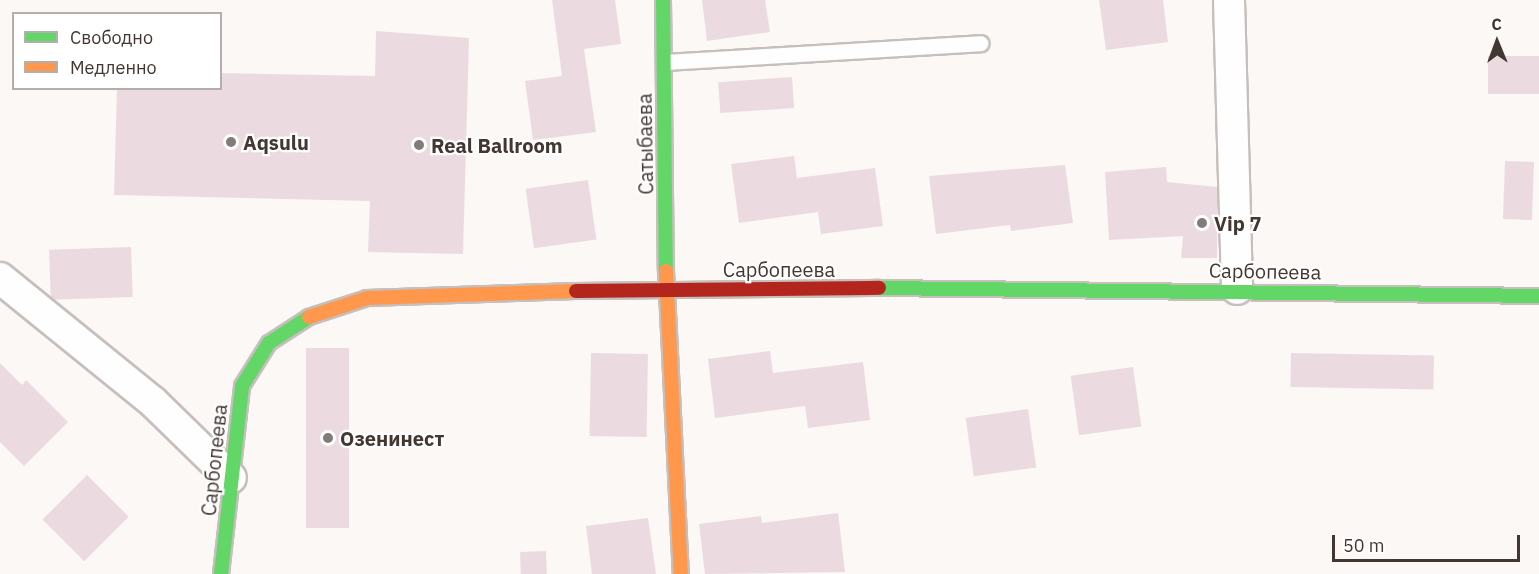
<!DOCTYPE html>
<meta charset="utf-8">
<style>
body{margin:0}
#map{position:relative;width:1539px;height:574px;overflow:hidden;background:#fbf8f6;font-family:"IBM Plex Sans",sans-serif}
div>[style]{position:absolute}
.building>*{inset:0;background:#ebdbe1;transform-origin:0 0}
.roads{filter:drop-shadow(2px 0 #c6bfbc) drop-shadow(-2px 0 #c6bfbc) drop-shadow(0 2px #c6bfbc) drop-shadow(0 -2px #c6bfbc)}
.lane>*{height:15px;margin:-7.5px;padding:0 7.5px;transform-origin:7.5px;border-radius:7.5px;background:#fefefe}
.street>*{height:30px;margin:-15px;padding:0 15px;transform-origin:15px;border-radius:15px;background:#fefefe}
.fast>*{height:14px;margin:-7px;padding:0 7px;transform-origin:7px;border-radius:7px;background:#63d668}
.slow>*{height:14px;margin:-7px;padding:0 7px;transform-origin:7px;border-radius:7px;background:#ff974d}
.jam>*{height:14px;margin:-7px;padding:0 7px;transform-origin:7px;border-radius:7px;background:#b3261e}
.dots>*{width:16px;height:16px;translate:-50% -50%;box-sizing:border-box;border:3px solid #fff;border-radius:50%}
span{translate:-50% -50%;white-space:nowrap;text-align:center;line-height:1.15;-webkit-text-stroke:4.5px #fff;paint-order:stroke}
.poi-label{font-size:20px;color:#433732;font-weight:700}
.left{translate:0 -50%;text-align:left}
.street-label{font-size:20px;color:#433732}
.legend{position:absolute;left:12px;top:12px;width:210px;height:78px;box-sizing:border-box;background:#fff;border:2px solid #b4afad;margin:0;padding:8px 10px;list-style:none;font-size:18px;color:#433732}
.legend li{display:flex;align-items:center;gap:12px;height:30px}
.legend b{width:30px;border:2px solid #b4afad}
.north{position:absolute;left:1467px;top:12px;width:60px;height:60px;-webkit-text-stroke:4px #fff;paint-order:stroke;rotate:359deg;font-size:16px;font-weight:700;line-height:24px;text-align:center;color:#433732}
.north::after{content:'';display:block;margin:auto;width:21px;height:27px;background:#433732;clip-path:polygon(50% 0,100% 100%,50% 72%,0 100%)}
.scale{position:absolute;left:1332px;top:535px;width:188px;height:27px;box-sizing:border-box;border:3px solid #433732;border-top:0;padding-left:8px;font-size:18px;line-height:21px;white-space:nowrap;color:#433732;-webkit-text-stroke:4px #fff;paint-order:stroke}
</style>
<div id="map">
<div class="building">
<div style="clip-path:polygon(552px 0,615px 0,621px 44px,584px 49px,596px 132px,533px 140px,525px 81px,562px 76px)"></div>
<div style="clip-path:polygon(702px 0,765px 0,770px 32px,707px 41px)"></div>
<div style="clip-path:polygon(1099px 0,1163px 0,1168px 42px,1106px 50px)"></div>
<div style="clip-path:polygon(376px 31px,469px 38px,463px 254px,368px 252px,370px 201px,114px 195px,117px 88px,220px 88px,220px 73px,375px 76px)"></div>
<div style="left:1488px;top:56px;width:51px;height:38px"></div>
<div style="left:792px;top:77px;width:31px;height:74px;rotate:86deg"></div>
<div style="clip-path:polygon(794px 156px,797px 178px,875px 168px,883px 226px,821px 234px,818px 212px,739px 223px,731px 164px)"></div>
<div style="left:1505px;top:161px;width:29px;height:58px;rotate:2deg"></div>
<div style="clip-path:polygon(1065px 165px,1073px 223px,1011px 231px,1010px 225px,936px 234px,929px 176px)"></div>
<div style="clip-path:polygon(1166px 167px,1167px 182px,1217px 187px,1217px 258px,1181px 258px,1183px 236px,1109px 240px,1105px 172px)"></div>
<div style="left:588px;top:180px;width:60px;height:63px;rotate:82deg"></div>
<div style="left:131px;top:247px;width:50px;height:82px;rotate:88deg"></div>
<div style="left:306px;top:348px;width:43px;height:180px"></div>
<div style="clip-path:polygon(770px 351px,773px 373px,863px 362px,870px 420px,808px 428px,805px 406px,715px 418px,708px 359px)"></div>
<div style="left:591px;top:353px;width:57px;height:83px;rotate:1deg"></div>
<div style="left:1291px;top:353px;width:143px;height:34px;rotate:1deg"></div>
<div style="clip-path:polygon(0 363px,22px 385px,26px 380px,68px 422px,24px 466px,0 442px)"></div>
<div style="left:1133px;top:367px;width:60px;height:63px;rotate:82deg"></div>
<div style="left:1028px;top:409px;width:59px;height:63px;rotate:82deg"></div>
<div style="left:87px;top:475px;width:59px;height:63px;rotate:45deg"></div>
<div style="clip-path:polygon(838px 513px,845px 572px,705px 574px,699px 524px,761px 516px,762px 523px)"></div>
<div style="clip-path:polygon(648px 518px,656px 574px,592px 574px,586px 526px)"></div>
<div style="left:546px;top:551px;width:23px;height:26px;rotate:88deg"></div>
</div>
<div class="roads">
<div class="lane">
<div style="left:664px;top:62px;width:317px;rotate:-3.4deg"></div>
</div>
<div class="street">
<div style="left:1229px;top:0;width:289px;rotate:88.4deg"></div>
<div style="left:0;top:278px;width:196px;rotate:39deg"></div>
<div style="left:152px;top:401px;width:110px;rotate:44.3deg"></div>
</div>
<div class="fast">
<div style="left:663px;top:0;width:271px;rotate:89.4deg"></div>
<div style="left:879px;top:288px;width:660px;rotate:0.69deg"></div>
<div style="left:221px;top:574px;width:189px;rotate:-83.6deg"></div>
<div style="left:242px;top:386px;width:51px;rotate:-57.9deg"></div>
<div style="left:269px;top:343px;width:48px;rotate:-33deg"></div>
</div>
<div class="slow">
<div style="left:666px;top:271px;width:303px;rotate:87.2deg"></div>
<div style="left:309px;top:317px;width:61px;rotate:-18.1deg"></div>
<div style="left:367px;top:298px;width:209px;rotate:-1.9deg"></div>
</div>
<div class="jam">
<div style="left:576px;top:291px;width:303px;rotate:-0.6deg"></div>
</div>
</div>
<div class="dots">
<div style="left:231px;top:142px;background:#837b77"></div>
<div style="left:419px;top:145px;background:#837b77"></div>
<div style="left:1202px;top:223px;background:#837b77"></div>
<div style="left:328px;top:438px;background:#837b77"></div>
</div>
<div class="poi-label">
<span class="left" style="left:243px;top:142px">Aqsulu</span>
<span class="left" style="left:431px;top:145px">Real Ballroom</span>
<span class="left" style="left:1214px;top:223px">Vip 7</span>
<span class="left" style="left:340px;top:438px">Озенинест</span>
</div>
<div class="street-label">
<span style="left:645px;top:144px;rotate:-91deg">Сатыбаева</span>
<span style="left:779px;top:269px">Сарбопеева</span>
<span style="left:1265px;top:271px;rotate:1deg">Сарбопеева</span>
<span style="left:214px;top:460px;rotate:-84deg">Сарбопеева</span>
</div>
<ul class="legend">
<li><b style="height:8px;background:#63d668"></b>Свободно</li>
<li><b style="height:8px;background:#ff974d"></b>Медленно</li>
</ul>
<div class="north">С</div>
<div class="scale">50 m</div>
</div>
